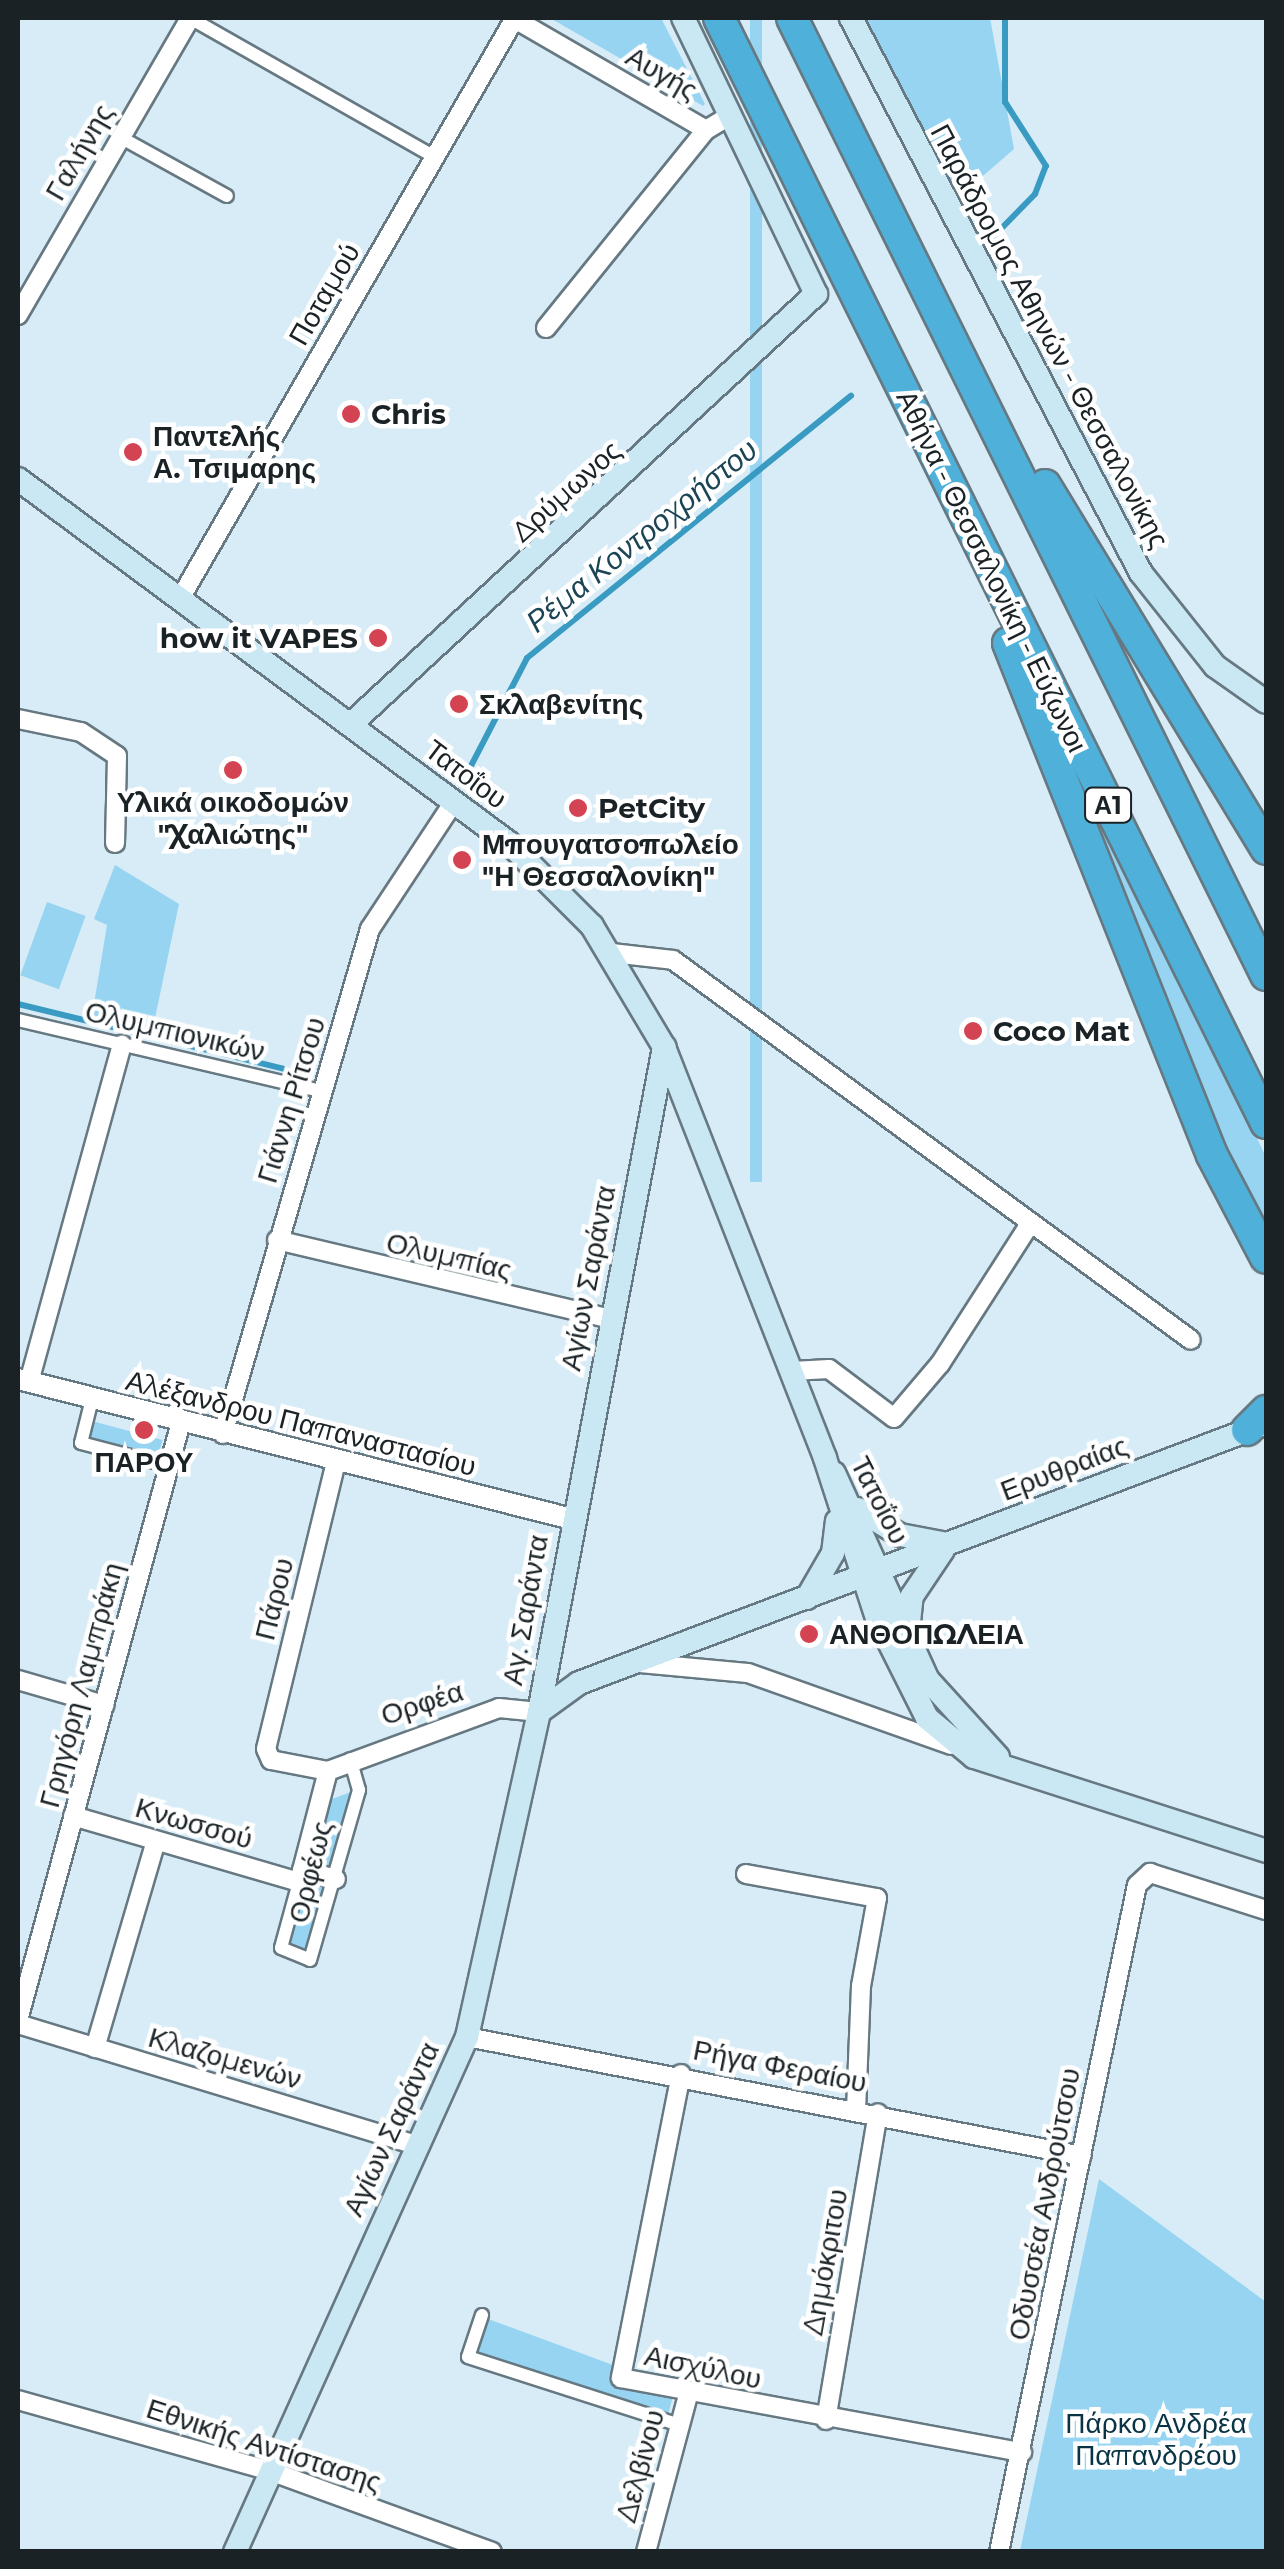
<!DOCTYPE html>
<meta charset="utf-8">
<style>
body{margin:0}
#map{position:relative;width:1284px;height:2569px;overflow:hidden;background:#d7ecf6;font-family:Montserrat,sans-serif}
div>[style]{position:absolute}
.green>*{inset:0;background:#96d4f1;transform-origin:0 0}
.stream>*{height:6px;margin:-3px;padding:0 3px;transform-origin:3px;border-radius:3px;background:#399ac2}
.roads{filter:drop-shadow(2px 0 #667881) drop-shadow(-2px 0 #667881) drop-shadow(0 2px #667881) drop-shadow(0 -2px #667881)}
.pedestrian>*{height:12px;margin:-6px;padding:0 6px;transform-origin:6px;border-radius:6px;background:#fff}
.minor>*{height:18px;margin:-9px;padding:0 9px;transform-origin:9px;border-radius:9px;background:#fff}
.tertiary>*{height:20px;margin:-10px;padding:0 10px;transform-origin:10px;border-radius:10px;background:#fff}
.secondary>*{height:22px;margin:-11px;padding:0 11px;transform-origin:11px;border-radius:11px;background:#cae7f4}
.motorway>*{height:30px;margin:-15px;padding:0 15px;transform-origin:15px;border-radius:15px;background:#4fb0d9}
.dots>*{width:28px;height:28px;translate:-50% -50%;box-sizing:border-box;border:5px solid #fff;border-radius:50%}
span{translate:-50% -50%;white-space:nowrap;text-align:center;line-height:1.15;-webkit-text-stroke:9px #fff;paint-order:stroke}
.shield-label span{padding:2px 8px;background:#fff;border:2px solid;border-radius:8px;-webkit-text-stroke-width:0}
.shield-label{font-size:25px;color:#1a2226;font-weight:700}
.street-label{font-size:28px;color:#1a2226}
.poi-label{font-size:28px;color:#1a2226;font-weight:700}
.left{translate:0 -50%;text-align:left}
.right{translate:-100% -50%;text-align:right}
.park-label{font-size:28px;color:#083445}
.water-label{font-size:30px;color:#1b4455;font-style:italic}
.frame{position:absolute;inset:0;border:20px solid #1a2226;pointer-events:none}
</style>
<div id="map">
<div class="green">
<div style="clip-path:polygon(550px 18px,661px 18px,705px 104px,703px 106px)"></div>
<div style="left:750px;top:18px;width:12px;height:1164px"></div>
<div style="clip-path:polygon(861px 18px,990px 18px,1014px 149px,954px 201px)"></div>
<div style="clip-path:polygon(1072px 755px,1266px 1157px,1266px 1232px,1231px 1162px)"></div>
<div style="clip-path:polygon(115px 865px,179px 904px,152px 1032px,92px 1016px,107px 925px,94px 919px)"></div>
<div style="left:47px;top:902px;width:41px;height:78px;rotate:20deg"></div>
<div style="left:92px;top:1421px;width:73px;height:17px;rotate:15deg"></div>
<div style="clip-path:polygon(351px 1792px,332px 1869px,314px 1865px,329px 1800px)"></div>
<div style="clip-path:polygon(306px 1882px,327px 1884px,307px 1950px,289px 1942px)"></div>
<div style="clip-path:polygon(1099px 2179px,1266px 2302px,1266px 2551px,1020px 2551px)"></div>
<div style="clip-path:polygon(488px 2319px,613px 2365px,611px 2380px,673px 2396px,668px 2415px,476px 2355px)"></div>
</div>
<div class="stream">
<div style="left:991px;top:239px;width:63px;rotate:-45.6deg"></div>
<div style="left:1035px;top:194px;width:30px;rotate:-69deg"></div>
<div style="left:1046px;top:166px;width:76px;rotate:-122.6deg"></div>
<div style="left:1005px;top:102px;width:84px;rotate:-90deg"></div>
<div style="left:461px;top:785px;width:143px;rotate:-62.5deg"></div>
<div style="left:527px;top:658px;width:417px;rotate:-39deg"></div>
<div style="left:18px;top:1004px;width:296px;rotate:13.7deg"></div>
</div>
<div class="roads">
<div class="pedestrian">
<div style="left:190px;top:18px;width:282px;rotate:29.6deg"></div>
<div style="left:120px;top:137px;width:122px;rotate:28.9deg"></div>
<div style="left:18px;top:1020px;width:311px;rotate:13.2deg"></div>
<div style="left:92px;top:1399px;width:45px;rotate:104deg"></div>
<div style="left:81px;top:1443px;width:91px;rotate:14.6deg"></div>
<div style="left:299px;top:1882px;width:68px;rotate:105.3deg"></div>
<div style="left:281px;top:1948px;width:31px;rotate:22deg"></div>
<div style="left:310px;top:1960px;width:177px;rotate:-73.9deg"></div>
<div style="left:359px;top:1790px;width:32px;rotate:-106deg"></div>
<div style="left:482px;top:2315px;width:44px;rotate:108.4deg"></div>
<div style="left:468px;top:2357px;width:223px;rotate:17.8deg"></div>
</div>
<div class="minor">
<div style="left:513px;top:18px;width:223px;rotate:30.1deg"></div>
<div style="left:706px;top:130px;width:29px;rotate:-31deg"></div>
<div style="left:18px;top:315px;width:343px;rotate:-59.9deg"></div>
<div style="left:546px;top:328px;width:255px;rotate:-51.1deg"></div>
<div style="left:181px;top:597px;width:668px;rotate:-60.02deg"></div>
<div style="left:18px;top:719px;width:64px;rotate:11.7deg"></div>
<div style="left:81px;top:732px;width:43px;rotate:33.7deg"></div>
<div style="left:117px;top:756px;width:87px;rotate:91.3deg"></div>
<div style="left:612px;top:953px;width:61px;rotate:6.5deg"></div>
<div style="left:673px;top:960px;width:642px;rotate:36.26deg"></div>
<div style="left:277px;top:1240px;width:343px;rotate:13.3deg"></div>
<div style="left:792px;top:1371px;width:37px;rotate:-3deg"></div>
<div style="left:829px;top:1369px;width:81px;rotate:37deg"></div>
<div style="left:894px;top:1418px;width:71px;rotate:-49.6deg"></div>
<div style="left:940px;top:1364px;width:166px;rotate:-57.3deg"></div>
<div style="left:29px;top:1382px;width:350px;rotate:-74.6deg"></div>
<div style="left:223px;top:1434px;width:526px;rotate:-73.77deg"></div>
<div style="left:370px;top:929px;width:151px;rotate:-56.6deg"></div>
<div style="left:640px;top:1663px;width:108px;rotate:5.3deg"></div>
<div style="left:748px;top:1673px;width:215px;rotate:19.5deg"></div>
<div style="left:18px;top:1680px;width:90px;rotate:16.2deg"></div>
<div style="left:328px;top:1771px;width:58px;rotate:-169.1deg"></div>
<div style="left:271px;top:1760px;width:12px;rotate:-114deg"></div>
<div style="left:266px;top:1749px;width:295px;rotate:-76.3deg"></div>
<div style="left:328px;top:1771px;width:182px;rotate:-20.2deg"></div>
<div style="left:499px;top:1708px;width:40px;rotate:5.7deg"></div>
<div style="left:73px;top:1816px;width:235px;rotate:16.3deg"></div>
<div style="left:299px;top:1882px;width:115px;rotate:-75.4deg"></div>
<div style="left:302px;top:1870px;width:35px;rotate:15deg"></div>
<div style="left:746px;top:1874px;width:133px;rotate:10.4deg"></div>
<div style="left:877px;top:1898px;width:89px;rotate:100.3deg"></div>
<div style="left:861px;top:1986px;width:123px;rotate:92.3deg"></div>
<div style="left:18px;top:2020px;width:620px;rotate:-74.75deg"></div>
<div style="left:18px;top:2024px;width:416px;rotate:16.9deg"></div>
<div style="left:467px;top:2037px;width:626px;rotate:10.95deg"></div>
<div style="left:95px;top:2048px;width:216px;rotate:-73.6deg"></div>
<div style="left:681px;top:2074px;width:310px;rotate:101.2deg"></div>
<div style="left:621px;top:2378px;width:408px;rotate:10.5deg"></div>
<div style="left:18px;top:2400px;width:262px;rotate:15.7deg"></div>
<div style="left:270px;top:2471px;width:236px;rotate:20deg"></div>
<div style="left:826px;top:2420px;width:311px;rotate:-80.4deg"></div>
<div style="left:646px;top:2552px;width:163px;rotate:-75deg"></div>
<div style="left:999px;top:2552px;width:681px;rotate:-78.31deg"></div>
<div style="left:1137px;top:1885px;width:18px;rotate:-43deg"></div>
<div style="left:1150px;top:1873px;width:122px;rotate:17.7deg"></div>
</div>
<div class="tertiary">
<div style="left:18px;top:1379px;width:571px;rotate:14.18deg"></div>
</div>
<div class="secondary">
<div style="left:851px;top:18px;width:626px;rotate:62.41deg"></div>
<div style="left:1141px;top:573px;width:119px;rotate:51.5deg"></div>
<div style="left:1215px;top:666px;width:62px;rotate:35.2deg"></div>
<div style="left:18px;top:479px;width:611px;rotate:36.55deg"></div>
<div style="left:509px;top:843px;width:117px;rotate:45deg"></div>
<div style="left:592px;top:926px;width:141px;rotate:59.2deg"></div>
<div style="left:664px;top:1047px;width:441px;rotate:68.6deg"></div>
<div style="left:825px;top:1458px;width:168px;rotate:72deg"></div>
<div style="left:877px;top:1618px;width:112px;rotate:63.4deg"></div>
<div style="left:927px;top:1718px;width:61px;rotate:39.7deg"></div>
<div style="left:974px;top:1757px;width:307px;rotate:17.8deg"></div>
<div style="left:350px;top:725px;width:635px;rotate:-42.77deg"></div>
<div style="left:816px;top:294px;width:306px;rotate:-115.7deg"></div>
<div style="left:834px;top:1473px;width:227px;rotate:65.6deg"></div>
<div style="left:928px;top:1680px;width:104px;rotate:47.7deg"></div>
<div style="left:858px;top:1509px;width:49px;rotate:31.8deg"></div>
<div style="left:900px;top:1535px;width:43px;rotate:10.8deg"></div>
<div style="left:807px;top:1598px;width:52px;rotate:-60deg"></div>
<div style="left:833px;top:1553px;width:32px;rotate:-83deg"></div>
<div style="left:908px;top:1632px;width:36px;rotate:-84deg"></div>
<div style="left:912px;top:1596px;width:55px;rotate:-56deg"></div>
<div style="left:539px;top:1712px;width:49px;rotate:-35.9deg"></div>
<div style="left:579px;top:1683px;width:727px;rotate:-20.7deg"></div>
<div style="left:235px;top:2552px;width:565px;rotate:-65.75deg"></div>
<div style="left:467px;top:2037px;width:333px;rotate:-77.5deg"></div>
<div style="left:539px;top:1712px;width:677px;rotate:-79.35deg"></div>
</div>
<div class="motorway">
<div style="left:719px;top:18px;width:1233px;rotate:63.66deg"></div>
<div style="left:792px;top:18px;width:1068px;rotate:63.65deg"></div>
<div style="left:1045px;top:485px;width:426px;rotate:58.7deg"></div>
<div style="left:1008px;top:643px;width:551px;rotate:68.28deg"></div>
<div style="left:1212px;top:1155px;width:116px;rotate:62.3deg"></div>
<div style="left:1247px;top:1430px;width:27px;rotate:-45deg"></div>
</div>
</div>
<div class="dots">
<div style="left:351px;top:414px;background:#d34352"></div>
<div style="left:133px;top:452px;background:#d34352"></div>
<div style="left:378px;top:638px;background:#d34352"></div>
<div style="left:459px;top:704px;background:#d34352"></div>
<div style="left:233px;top:770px;background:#d34352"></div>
<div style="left:578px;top:808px;background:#d34352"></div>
<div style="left:462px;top:860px;background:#d34352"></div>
<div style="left:973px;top:1031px;background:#d34352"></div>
<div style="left:144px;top:1430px;background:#d34352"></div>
<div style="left:809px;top:1634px;background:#d34352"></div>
</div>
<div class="shield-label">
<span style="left:1108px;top:805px">Α1</span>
</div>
<div class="street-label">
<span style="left:662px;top:73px;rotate:30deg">Αυγής</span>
<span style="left:79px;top:152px;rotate:-60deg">Γαλήνης</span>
<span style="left:324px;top:294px;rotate:-60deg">Ποταμού</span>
<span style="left:1050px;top:336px;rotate:62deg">Παράδρομος Αθηνών - Θεσσαλονίκης</span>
<span style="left:566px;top:491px;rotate:-42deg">Δρύμωνος</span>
<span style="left:992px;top:571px;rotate:64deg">Αθήνα - Θεσσαλονίκη - Εύζωνοι</span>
<span style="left:466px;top:774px;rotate:37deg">Τατοΐου</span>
<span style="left:175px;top:1031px;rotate:13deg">Ολυμπιονικών</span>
<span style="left:291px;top:1100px;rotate:-73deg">Γιάννη Ρίτσου</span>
<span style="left:449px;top:1256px;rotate:13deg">Ολυμπίας</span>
<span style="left:588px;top:1278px;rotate:-79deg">Αγίων Σαράντα</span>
<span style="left:301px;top:1423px;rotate:14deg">Αλέξανδρου Παπαναστασίου</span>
<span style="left:1064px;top:1468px;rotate:-21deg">Ερυθραίας</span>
<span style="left:880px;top:1500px;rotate:63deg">Τατοΐου</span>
<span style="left:274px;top:1599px;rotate:-76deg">Πάρου</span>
<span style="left:525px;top:1610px;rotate:-80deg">Αγ. Σαράντα</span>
<span style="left:81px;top:1685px;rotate:-75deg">Γρηγόρη Λαμπράκη</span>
<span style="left:422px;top:1703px;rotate:-18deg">Ορφέα</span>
<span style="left:194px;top:1823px;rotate:16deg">Κνωσσού</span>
<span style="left:310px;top:1872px;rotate:-76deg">Ορφέως</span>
<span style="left:225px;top:2058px;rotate:16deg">Κλαζομενών</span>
<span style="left:780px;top:2066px;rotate:11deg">Ρήγα Φεραίου</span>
<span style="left:391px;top:2129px;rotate:-65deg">Αγίων Σαράντα</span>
<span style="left:1044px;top:2204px;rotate:-79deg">Οδυσσέα Ανδρούτσου</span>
<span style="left:825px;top:2262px;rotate:-80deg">Δημόκριτου</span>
<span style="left:703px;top:2367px;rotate:12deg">Αισχύλου</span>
<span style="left:264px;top:2445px;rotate:18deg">Εθνικής Αντίστασης</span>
<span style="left:640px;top:2466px;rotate:-75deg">Δελβίνου</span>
</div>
<div class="poi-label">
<span class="left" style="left:371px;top:414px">Chris</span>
<span class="left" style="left:153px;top:452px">Παντελής<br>Α. Τσιμαρης</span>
<span class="right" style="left:358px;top:638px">how it VAPES</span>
<span class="left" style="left:479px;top:704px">Σκλαβενίτης</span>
<span style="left:233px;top:818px">Υλικά οικοδομών<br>"Χαλιώτης"</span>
<span class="left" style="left:598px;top:808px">PetCity</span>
<span class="left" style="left:482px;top:860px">Μπουγατσοπωλείο<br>"Η Θεσσαλονίκη"</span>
<span class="left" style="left:993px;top:1031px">Coco Mat</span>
<span style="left:144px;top:1462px">ΠΑΡΟΥ</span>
<span class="left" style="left:829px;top:1634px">ΑΝΘΟΠΩΛΕΙΑ</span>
</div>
<div class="park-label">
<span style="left:1156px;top:2439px">Πάρκο Ανδρέα<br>Παπανδρέου</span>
</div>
<div class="water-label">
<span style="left:642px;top:536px;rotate:-39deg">Ρέμα Κοντροχρήστου</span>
</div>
<div class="frame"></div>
</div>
